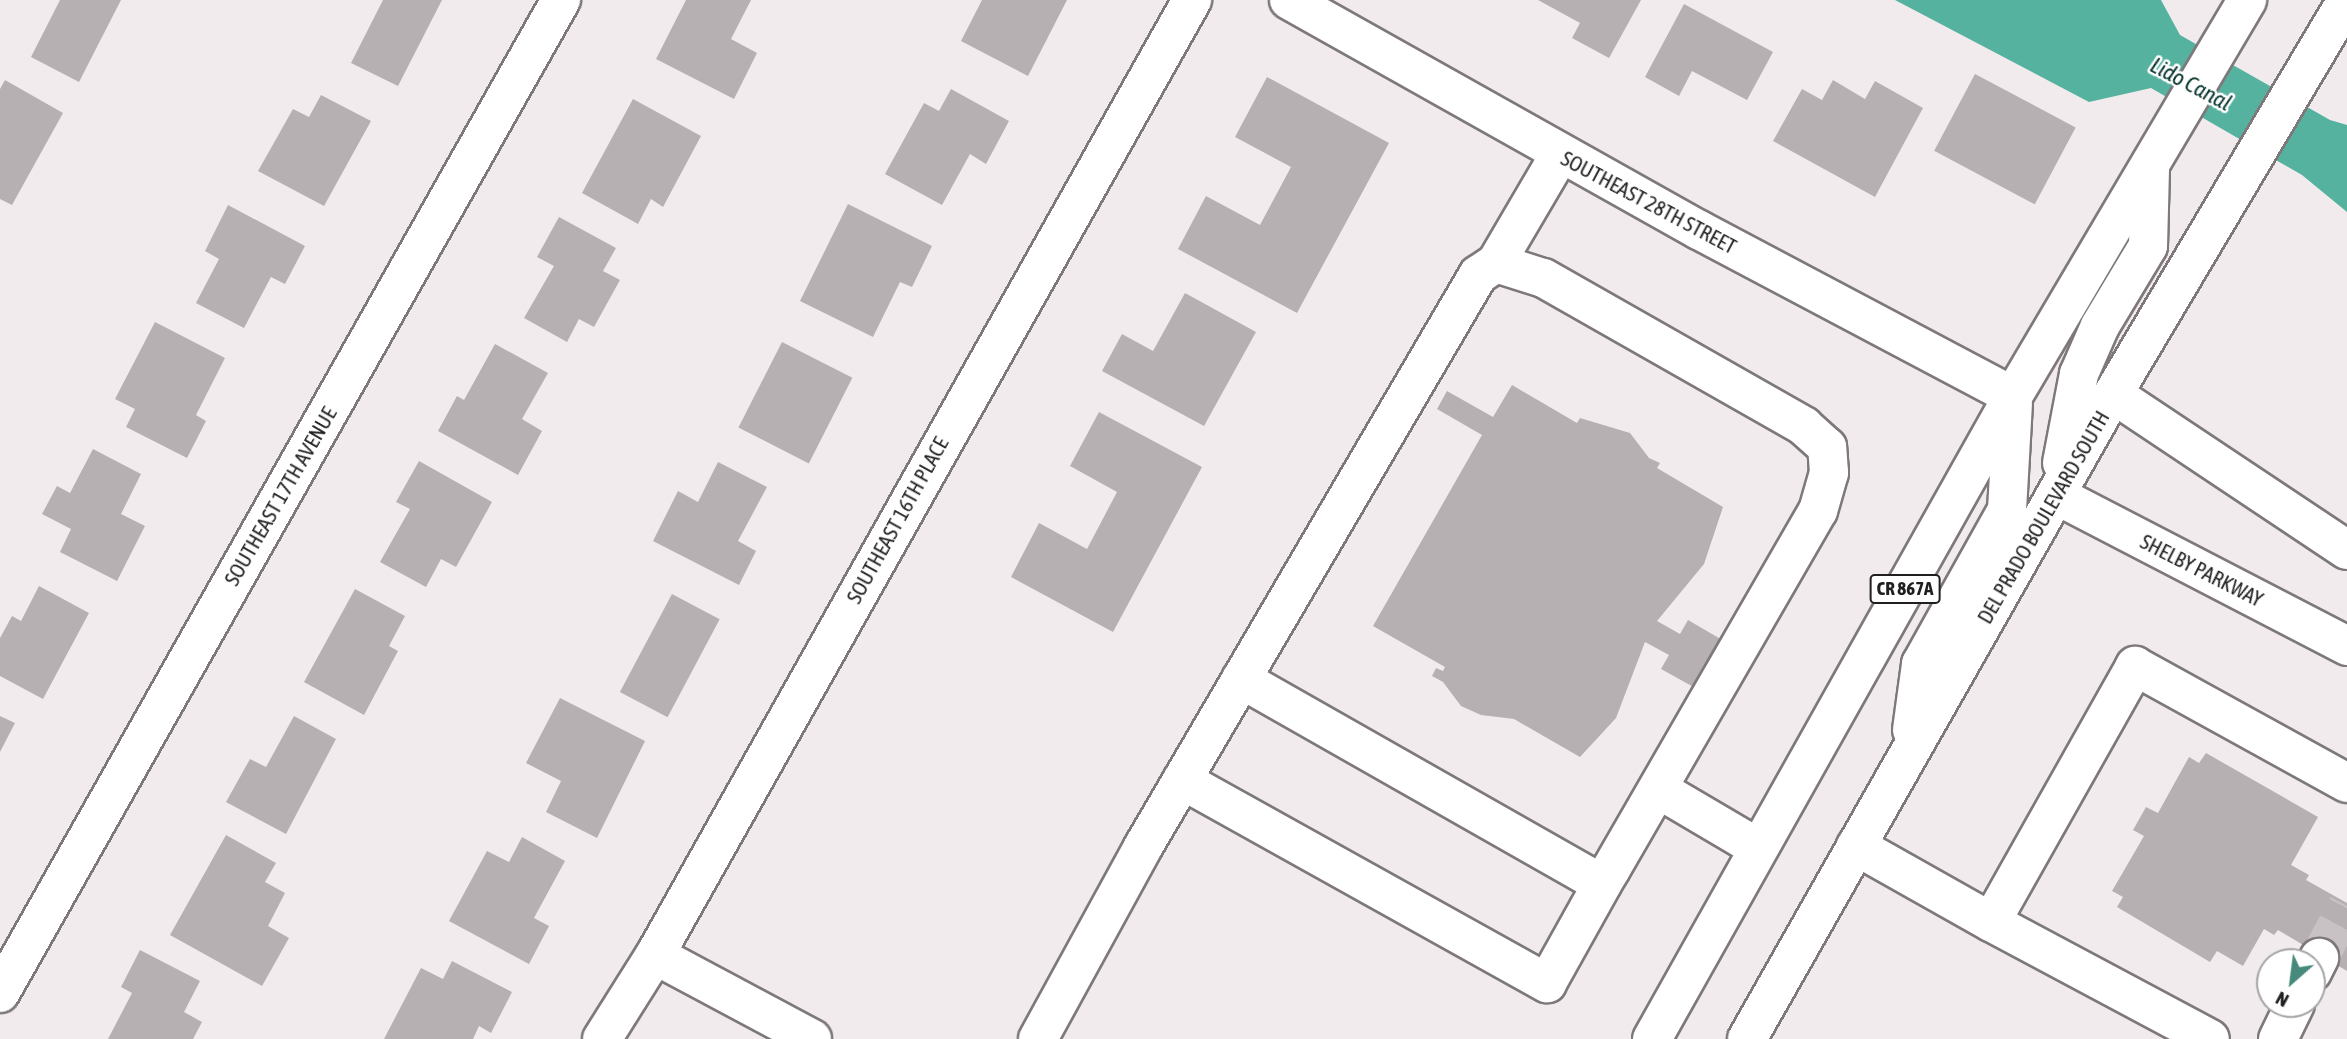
<!DOCTYPE html>
<style>
body{margin:0}
#map{position:relative;width:2347px;height:1039px;overflow:hidden;background:#f2ebee;font-family:"Asap Condensed",sans-serif}
div>[style]{position:absolute}
.water>*{inset:0;background:#55b29f}
.building>*{inset:0;background:#b7b0b2;transform-origin:0 0}
.minor-tunnel>*{height:38px;margin-top:-19px;transform-origin:0;background:repeating-linear-gradient(90deg,#c8c2c5 0 38px,transparent 0 57px)}
.roads{filter:drop-shadow(2px 0 #7e787a) drop-shadow(-2px 0 #7e787a) drop-shadow(0 2px #7e787a) drop-shadow(0 -2px #7e787a)}
.minor>*{height:38px;margin:-19px;padding:0 19px;transform-origin:19px;border-radius:19px;background:#fff}
.major>*{height:38px;margin:-19px;padding:0 19px;transform-origin:19px;border-radius:19px;background:#fff}
span{translate:-50% -50%;white-space:nowrap;text-align:center;line-height:1.15;-webkit-text-stroke:5px #fff;paint-order:stroke}
.shield-label span{padding:2px 5px;background:#fff;border:2px solid;border-radius:5px;-webkit-text-stroke-width:0}
.shield-label{font-size:19px;color:#201e1f;font-weight:700}
.street-label{font-size:21px;color:#201e1f}
.water-label{font-size:23px;color:#04322b;font-style:italic}
.north{position:absolute;left:2256px;top:948px;width:70px;height:70px;box-sizing:border-box;background:#fff;border:2px solid #a6a5a5;border-radius:50%;rotate:208deg;font-size:19px;font-weight:700;line-height:28px;text-align:center;color:#201e1f}
.north::after{content:'';display:block;margin:auto;width:24px;height:32px;background:#478a7c;clip-path:polygon(50% 0,100% 100%,50% 72%,0 100%)}
</style>
<div id="map">
<div class="water">
<div style="clip-path:polygon(1895px 0,2161px 0,2180px 35px,2330px 120px,2347px 125px,2347px 212px,2302px 175px,2151px 88px,2089px 102px)"></div>
</div>
<div class="building">
<div style="clip-path:polygon(60px 0,121px 0,79px 82px,31px 57px)"></div>
<div style="clip-path:polygon(383px 0,442px 0,398px 86px,351px 63px)"></div>
<div style="clip-path:polygon(686px 0,751px 0,731px 39px,757px 53px,734px 99px,656px 59px)"></div>
<div style="clip-path:polygon(982px 0,1067px 0,1028px 76px,961px 41px)"></div>
<div style="clip-path:polygon(1538px 0,1641px 0,1609px 58px,1572px 38px,1580px 23px)"></div>
<div style="clip-path:polygon(1684px 4px,1773px 52px,1747px 100px,1692px 71px,1679px 96px,1645px 77px)"></div>
<div style="left:1975px;top:74px;width:114px;height:87px;rotate:28deg"></div>
<div style="clip-path:polygon(1267px 77px,1389px 143px,1297px 313px,1178px 249px,1206px 196px,1260px 225px,1291px 167px,1235px 137px)"></div>
<div style="clip-path:polygon(5px 80px,63px 113px,12px 205px,0 199px,0 89px)"></div>
<div style="clip-path:polygon(1833px 80px,1865px 99px,1875px 81px,1923px 108px,1875px 197px,1773px 141px,1802px 89px,1822px 100px)"></div>
<div style="clip-path:polygon(951px 89px,1009px 121px,986px 164px,970px 154px,942px 205px,885px 174px,924px 103px,939px 111px)"></div>
<div style="clip-path:polygon(321px 95px,371px 121px,324px 206px,258px 171px,293px 109px,309px 117px)"></div>
<div style="clip-path:polygon(633px 99px,701px 136px,663px 207px,651px 199px,638px 224px,582px 193px)"></div>
<div style="clip-path:polygon(848px 204px,932px 246px,912px 287px,900px 282px,873px 337px,800px 301px)"></div>
<div style="clip-path:polygon(228px 205px,305px 246px,285px 284px,271px 277px,244px 328px,196px 303px,219px 259px,205px 251px)"></div>
<div style="clip-path:polygon(559px 217px,616px 248px,603px 271px,620px 280px,594px 327px,579px 319px,567px 342px,524px 318px,554px 266px,537px 257px)"></div>
<div style="clip-path:polygon(1185px 293px,1256px 332px,1204px 426px,1102px 371px,1122px 334px,1153px 351px)"></div>
<div style="clip-path:polygon(155px 322px,225px 358px,196px 415px,206px 421px,187px 458px,126px 427px,135px 409px,115px 399px)"></div>
<div style="left:782px;top:342px;width:79px;height:96px;rotate:27deg"></div>
<div style="clip-path:polygon(495px 344px,548px 373px,522px 419px,542px 431px,518px 475px,438px 431px,457px 396px,464px 400px)"></div>
<div style="clip-path:polygon(1512px 385px,1577px 423px,1580px 418px,1630px 433px,1649px 458px,1660px 463px,1657px 468px,1723px 507px,1704px 564px,1657px 621px,1680px 634px,1688px 620px,1736px 648px,1708px 695px,1661px 669px,1669px 655px,1645px 642px,1616px 718px,1580px 757px,1514px 719px,1481px 715px,1461px 706px,1443px 682px,1432px 676px,1436px 668px,1443px 671px,1445px 667px,1373px 626px,1482px 435px,1437px 409px,1447px 391px,1493px 417px)"></div>
<div style="clip-path:polygon(1099px 412px,1202px 467px,1113px 632px,1011px 577px,1039px 523px,1087px 549px,1117px 492px,1070px 466px)"></div>
<div style="clip-path:polygon(93px 449px,141px 474px,121px 514px,145px 526px,117px 581px,60px 552px,71px 529px,42px 514px,57px 486px,70px 493px)"></div>
<div style="clip-path:polygon(419px 461px,492px 502px,456px 567px,441px 559px,426px 587px,380px 562px,410px 509px,396px 502px)"></div>
<div style="clip-path:polygon(718px 462px,767px 487px,738px 541px,756px 551px,739px 585px,653px 541px,678px 491px,698px 502px)"></div>
<div style="clip-path:polygon(39px 586px,89px 613px,43px 699px,0 676px,0 638px,12px 616px,21px 621px)"></div>
<div style="clip-path:polygon(355px 589px,405px 616px,389px 646px,398px 651px,364px 715px,304px 682px)"></div>
<div style="left:672px;top:594px;width:54px;height:111px;rotate:28deg"></div>
<div style="clip-path:polygon(560px 698px,645px 741px,597px 838px,546px 812px,561px 781px,526px 763px)"></div>
<div style="clip-path:polygon(0 716px,15px 723px,0 752px)"></div>
<div style="clip-path:polygon(294px 716px,336px 739px,286px 834px,226px 802px,250px 759px,266px 767px)"></div>
<div style="clip-path:polygon(2206px 753px,2318px 817px,2291px 865px,2309px 875px,2306px 880px,2347px 903px,2347px 971px,2278px 930px,2274px 935px,2264px 929px,2243px 966px,2217px 951px,2210px 962px,2117px 907px,2123px 897px,2112px 891px,2144px 836px,2133px 830px,2146px 807px,2158px 813px,2189px 757px,2199px 763px)"></div>
<div style="clip-path:polygon(226px 835px,276px 863px,265px 882px,285px 893px,268px 926px,289px 938px,262px 986px,170px 935px)"></div>
<div style="clip-path:polygon(522px 837px,565px 861px,534px 918px,549px 926px,529px 964px,449px 921px,487px 851px,509px 862px)"></div>
<div style="clip-path:polygon(140px 950px,200px 981px,184px 1012px,202px 1022px,193px 1039px,108px 1039px,132px 993px,121px 987px)"></div>
<div style="clip-path:polygon(452px 961px,512px 992px,491px 1033px,479px 1026px,473px 1039px,384px 1039px,421px 968px,443px 979px)"></div>
</div>
<div class="minor-tunnel">
<div style="left:2319px;top:958px;width:59px;rotate:-61.7deg"></div>
</div>
<div class="roads">
<div class="minor">
<div style="left:1289px;top:0;width:470px;rotate:29.3deg"></div>
<div style="left:1699px;top:230px;width:355px;rotate:27.9deg"></div>
<div style="left:2113px;top:394px;width:281px;rotate:33.7deg"></div>
<div style="left:2056px;top:495px;width:328px;rotate:27.4deg"></div>
<div style="left:1241px;top:679px;width:415px;rotate:29.6deg"></div>
<div style="left:1602px;top:884px;width:17px;rotate:-59deg"></div>
<div style="left:1611px;top:869px;width:414px;rotate:-60deg"></div>
<div style="left:1818px;top:511px;width:40px;rotate:-74deg"></div>
<div style="left:1829px;top:473px;width:26px;rotate:-94deg"></div>
<div style="left:1827px;top:447px;width:31px;rotate:-138deg"></div>
<div style="left:1804px;top:426px;width:300px;rotate:-150.4deg"></div>
<div style="left:1543px;top:278px;width:49px;rotate:-162.3deg"></div>
<div style="left:1182px;top:780px;width:418px;rotate:29.1deg"></div>
<div style="left:1547px;top:983px;width:113px;rotate:-60.9deg"></div>
<div style="left:1658px;top:789px;width:116px;rotate:30.5deg"></div>
<div style="left:1856px;top:846px;width:155px;rotate:29.4deg"></div>
<div style="left:1991px;top:922px;width:294px;rotate:-60.6deg"></div>
<div style="left:2135px;top:666px;width:242px;rotate:28.9deg"></div>
<div style="left:1991px;top:922px;width:248px;rotate:28.1deg"></div>
<div style="left:655px;top:955px;width:178px;rotate:28.1deg"></div>
<div style="left:2312px;top:972px;width:16px;rotate:-63deg"></div>
<div style="left:0;top:993px;width:1141px;rotate:-60.54deg"></div>
<div style="left:602px;top:1039px;width:99px;rotate:-57.8deg"></div>
<div style="left:655px;top:955px;width:1096px;rotate:-60.65deg"></div>
<div style="left:1038px;top:1039px;width:219px;rotate:-61.3deg"></div>
<div style="left:1143px;top:847px;width:663px;rotate:-59.64deg"></div>
<div style="left:1478px;top:275px;width:22px;rotate:-34deg"></div>
<div style="left:1496px;top:263px;width:126px;rotate:-59.6deg"></div>
<div style="left:2278px;top:1039px;width:39px;rotate:-64deg"></div>
</div>
<div class="major">
<div style="left:2062px;top:463px;width:91px;rotate:-79.2deg"></div>
<div style="left:2079px;top:374px;width:52px;rotate:-66.4deg"></div>
<div style="left:2100px;top:326px;width:93px;rotate:-59deg"></div>
<div style="left:2148px;top:246px;width:78px;rotate:-88.5deg"></div>
<div style="left:1912px;top:730px;width:67px;rotate:-82.2deg"></div>
<div style="left:1921px;top:664px;width:176px;rotate:-60.8deg"></div>
<div style="left:2007px;top:510px;width:106px;rotate:-86.8deg"></div>
<div style="left:1652px;top:1039px;width:737px;rotate:-60.69deg"></div>
<div style="left:2013px;top:396px;width:460px;rotate:-59.4deg"></div>
<div style="left:1747px;top:1039px;width:742px;rotate:-60.43deg"></div>
<div style="left:2113px;top:394px;width:458px;rotate:-59.3deg"></div>
</div>
</div>
<div class="shield-label">
<span style="left:1905px;top:589px">CR 867A</span>
</div>
<div class="street-label">
<span style="left:1649px;top:202px;rotate:28deg">SOUTHEAST 28TH STREET</span>
<span style="left:280px;top:496px;rotate:-60deg">SOUTHEAST 17TH AVENUE</span>
<span style="left:2043px;top:517px;rotate:-60deg">DEL PRADO BOULEVARD SOUTH</span>
<span style="left:897px;top:520px;rotate:-61deg">SOUTHEAST 16TH PLACE</span>
<span style="left:2202px;top:570px;rotate:27deg">SHELBY PARKWAY</span>
</div>
<div class="water-label">
<span style="left:2191px;top:84px;rotate:28deg">Lido Canal</span>
</div>
<div class="north">N</div>
</div>
